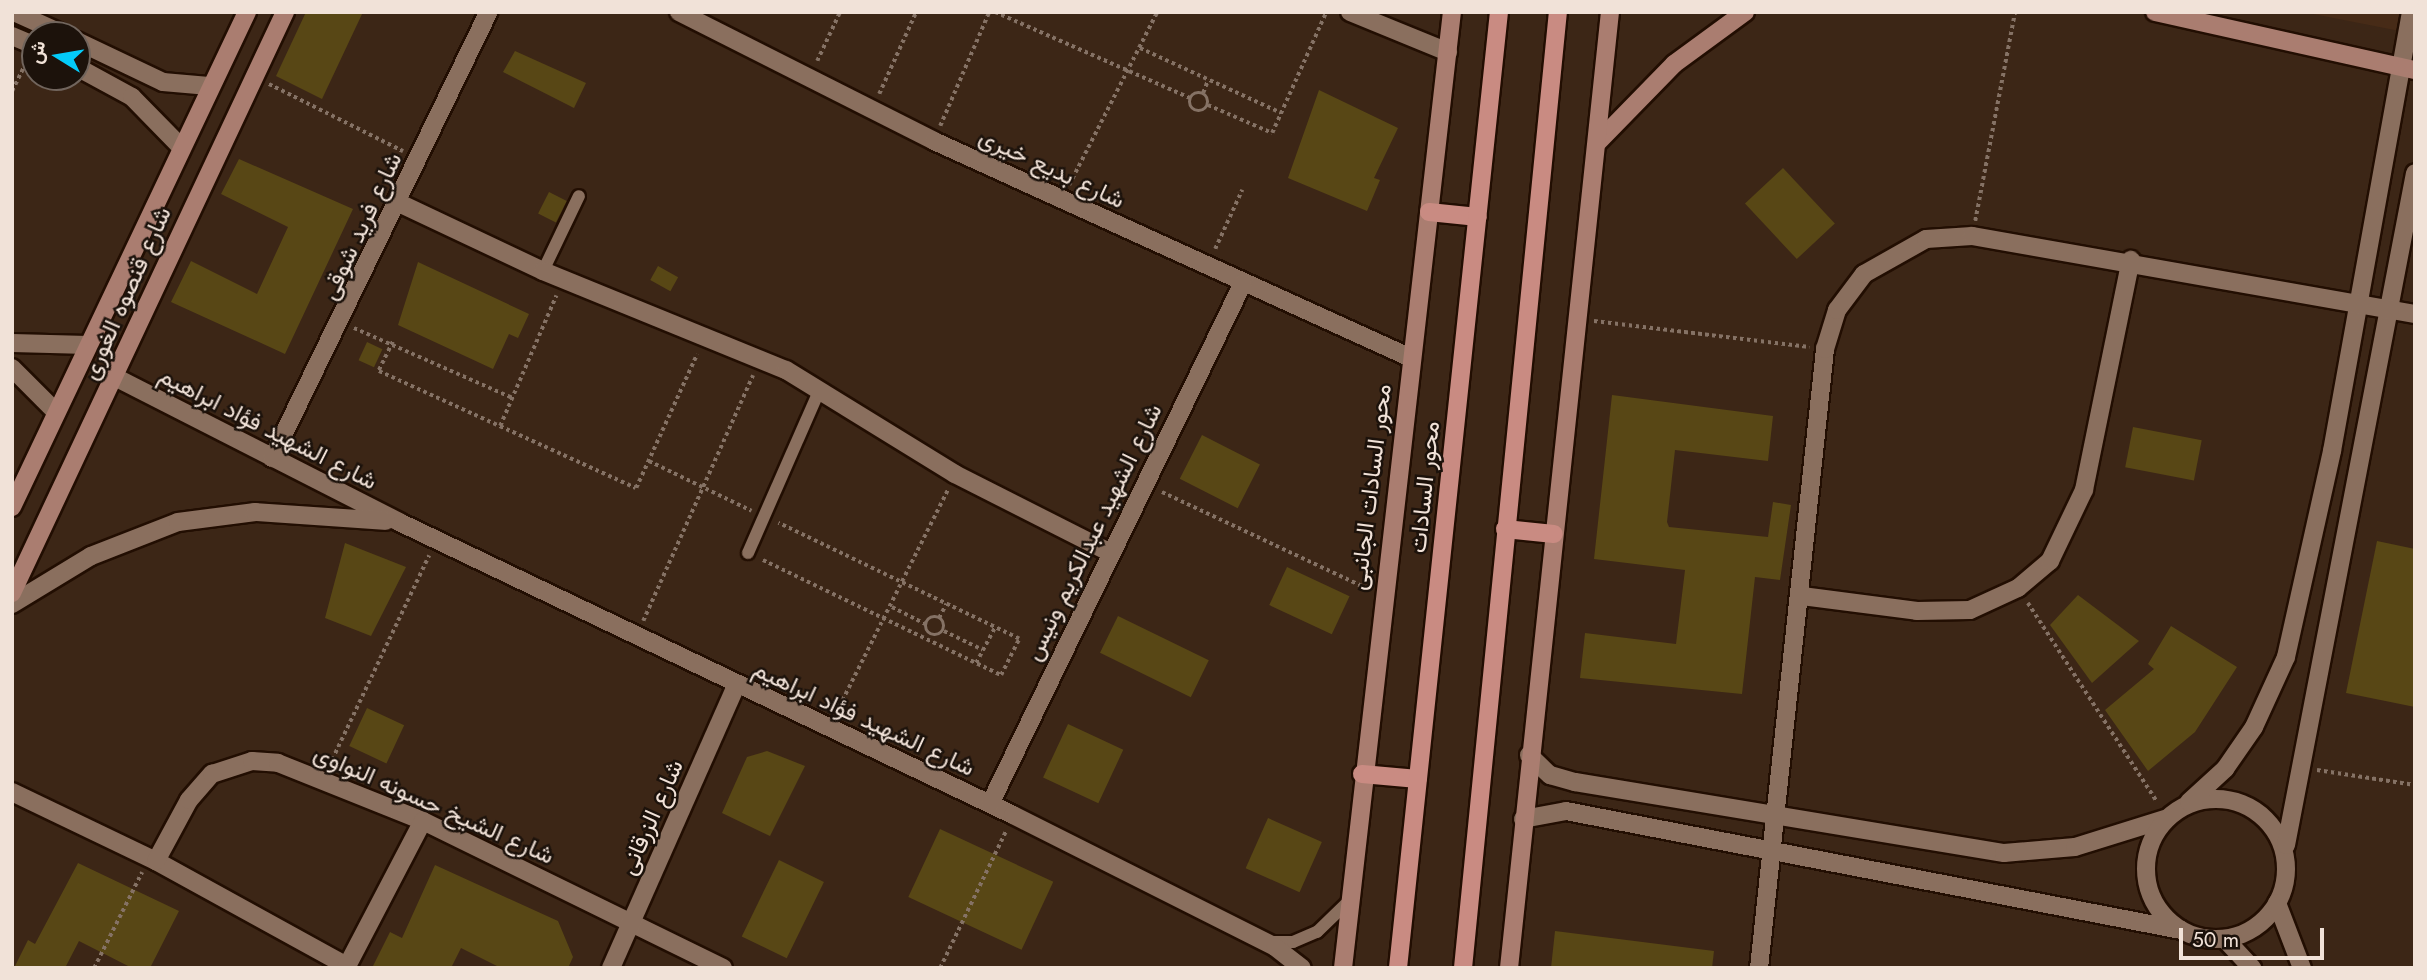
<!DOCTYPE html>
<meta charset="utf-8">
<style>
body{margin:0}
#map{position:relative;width:2427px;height:980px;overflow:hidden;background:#3c2616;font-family:Jost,Vazirmatn,sans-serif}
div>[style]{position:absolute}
.built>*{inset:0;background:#472b17}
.building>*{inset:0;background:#584715;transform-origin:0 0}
.path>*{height:3.5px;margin-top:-1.75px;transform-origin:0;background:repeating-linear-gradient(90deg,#857265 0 3.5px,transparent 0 7px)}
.path>.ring{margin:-1.75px;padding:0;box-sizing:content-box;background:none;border:3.5px solid #857265;border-radius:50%}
.roads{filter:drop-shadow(2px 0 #220e02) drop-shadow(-2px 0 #220e02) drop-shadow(0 2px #220e02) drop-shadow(0 -2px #220e02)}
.lane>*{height:12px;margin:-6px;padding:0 6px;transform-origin:6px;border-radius:6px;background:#8a6f5e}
.street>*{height:18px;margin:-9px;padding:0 9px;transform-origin:9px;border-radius:9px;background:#8a6f5e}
.street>.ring{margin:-9px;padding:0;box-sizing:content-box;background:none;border:18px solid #8a6f5e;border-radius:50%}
.secondary>*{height:18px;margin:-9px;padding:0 9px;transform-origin:9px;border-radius:9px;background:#aa7d70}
.primary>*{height:18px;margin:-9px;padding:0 9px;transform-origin:9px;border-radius:9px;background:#c98b82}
span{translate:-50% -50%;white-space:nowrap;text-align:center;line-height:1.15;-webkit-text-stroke:5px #1c120b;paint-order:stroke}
.street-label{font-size:24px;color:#f1e2d8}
.frame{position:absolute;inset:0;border:14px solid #f1e2d8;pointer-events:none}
.north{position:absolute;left:21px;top:21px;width:70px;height:70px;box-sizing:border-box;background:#1c120b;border:2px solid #71655d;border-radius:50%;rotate:281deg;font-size:19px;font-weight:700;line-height:28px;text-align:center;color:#f1e2d8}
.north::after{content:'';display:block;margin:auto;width:24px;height:32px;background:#04cbf9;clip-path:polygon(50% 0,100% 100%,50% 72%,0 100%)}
.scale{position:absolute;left:2179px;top:928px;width:145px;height:32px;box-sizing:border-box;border:4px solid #f1e2d8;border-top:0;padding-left:9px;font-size:21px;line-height:24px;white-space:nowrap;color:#f1e2d8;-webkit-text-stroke:5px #1c120b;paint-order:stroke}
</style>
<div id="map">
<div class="built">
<div style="clip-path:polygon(2303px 12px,2415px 12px,2415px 34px)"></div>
</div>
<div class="building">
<div style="clip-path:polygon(306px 12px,363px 12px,322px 99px,276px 76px)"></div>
<div style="clip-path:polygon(515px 51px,586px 83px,574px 108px,503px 72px)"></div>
<div style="clip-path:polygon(1319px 90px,1398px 128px,1374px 178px,1380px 180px,1367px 211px,1288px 178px)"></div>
<div style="clip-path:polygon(239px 159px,353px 209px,285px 354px,171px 302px,191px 261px,257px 294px,288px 227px,221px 194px)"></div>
<div style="left:1783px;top:168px;width:76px;height:52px;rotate:47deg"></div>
<div style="left:549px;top:192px;width:20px;height:24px;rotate:27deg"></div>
<div style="clip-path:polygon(418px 262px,529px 314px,518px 338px,509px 334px,493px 369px,398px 325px)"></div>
<div style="left:658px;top:266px;width:23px;height:16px;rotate:29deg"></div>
<div style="left:367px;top:342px;width:17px;height:20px;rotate:25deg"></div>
<div style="clip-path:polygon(1612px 395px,1773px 416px,1768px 461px,1675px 450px,1667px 522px,1669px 527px,1768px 537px,1773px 502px,1791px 505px,1780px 580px,1755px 577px,1742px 694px,1580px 678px,1585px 633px,1676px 644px,1685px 570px,1594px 559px)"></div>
<div style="left:2133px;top:427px;width:70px;height:41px;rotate:11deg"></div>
<div style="left:1202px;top:435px;width:65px;height:49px;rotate:27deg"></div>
<div style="clip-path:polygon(2377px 541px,2415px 549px,2415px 707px,2346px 693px)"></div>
<div style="clip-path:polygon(345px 543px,406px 567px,371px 636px,325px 618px)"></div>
<div style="left:1287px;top:567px;width:69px;height:42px;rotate:25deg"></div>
<div style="clip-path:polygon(2078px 595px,2139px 641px,2092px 683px,2050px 625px)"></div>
<div style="left:1118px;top:616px;width:101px;height:41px;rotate:26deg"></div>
<div style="clip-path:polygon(2171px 626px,2237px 667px,2195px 732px,2148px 771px,2105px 710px,2154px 669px,2148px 664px)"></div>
<div style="left:367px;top:708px;width:41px;height:42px;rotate:25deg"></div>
<div style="left:1068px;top:724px;width:61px;height:59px;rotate:25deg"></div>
<div style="clip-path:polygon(767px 751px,805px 766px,770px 836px,722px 813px,747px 757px)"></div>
<div style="left:1268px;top:818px;width:59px;height:55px;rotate:24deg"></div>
<div style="left:940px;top:829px;width:125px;height:75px;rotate:25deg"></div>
<div style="left:779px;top:860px;width:50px;height:85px;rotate:26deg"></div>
<div style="clip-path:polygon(78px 863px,179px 911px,150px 968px,132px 968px,79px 941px,65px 968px,14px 968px,28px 940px,35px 944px)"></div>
<div style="clip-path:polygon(435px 865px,558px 921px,573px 957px,568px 968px,501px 968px,461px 948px,451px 968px,372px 968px,390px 932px,402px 938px)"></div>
<div style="clip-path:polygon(1555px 931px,1714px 951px,1712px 968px,1551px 968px)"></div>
</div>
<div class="path">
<div style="left:995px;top:12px;width:213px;rotate:23.8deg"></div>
<div style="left:1140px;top:48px;width:155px;rotate:24.7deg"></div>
<div style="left:817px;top:61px;width:54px;rotate:-64.9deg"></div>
<div style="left:269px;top:84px;width:150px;rotate:26.6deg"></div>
<div style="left:12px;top:91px;width:34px;rotate:-64deg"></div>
<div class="ring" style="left:1190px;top:93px;width:14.5px;height:14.5px"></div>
<div style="left:1203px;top:93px;width:14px;rotate:-69deg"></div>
<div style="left:879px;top:94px;width:90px;rotate:-65.7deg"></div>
<div style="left:1208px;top:105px;width:70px;rotate:23.6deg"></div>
<div style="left:1272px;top:133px;width:133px;rotate:-65.9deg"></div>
<div style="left:940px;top:126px;width:124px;rotate:-66.7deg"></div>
<div style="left:1069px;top:185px;width:194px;rotate:-63deg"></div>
<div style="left:1975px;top:221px;width:213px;rotate:-79.2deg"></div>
<div style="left:1215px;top:249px;width:65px;rotate:-65.4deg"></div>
<div style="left:1594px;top:321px;width:217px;rotate:6.9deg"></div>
<div style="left:354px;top:328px;width:174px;rotate:23.8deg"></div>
<div style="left:393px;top:342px;width:32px;rotate:116deg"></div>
<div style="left:379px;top:371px;width:282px;rotate:24.5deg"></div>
<div style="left:636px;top:488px;width:147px;rotate:-65.5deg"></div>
<div style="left:500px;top:426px;width:142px;rotate:-66.7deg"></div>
<div style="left:649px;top:461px;width:114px;rotate:25.9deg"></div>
<div style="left:1162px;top:492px;width:230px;rotate:25.2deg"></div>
<div style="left:763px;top:560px;width:264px;rotate:25.8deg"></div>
<div style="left:1001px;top:675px;width:40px;rotate:-63.4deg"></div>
<div style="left:1019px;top:639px;width:267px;rotate:-154.3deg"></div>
<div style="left:2028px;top:603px;width:237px;rotate:57deg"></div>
<div style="left:892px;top:607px;width:38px;rotate:27deg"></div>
<div class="ring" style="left:926px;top:617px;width:14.5px;height:14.5px"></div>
<div style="left:939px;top:618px;width:16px;rotate:-63deg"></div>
<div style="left:643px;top:621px;width:269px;rotate:-65.9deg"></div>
<div style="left:944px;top:631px;width:43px;rotate:26deg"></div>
<div style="left:976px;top:663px;width:40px;rotate:-62deg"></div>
<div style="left:836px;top:713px;width:250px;rotate:-63.4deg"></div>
<div style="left:329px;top:766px;width:233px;rotate:-64.6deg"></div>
<div style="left:2317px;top:770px;width:99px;rotate:8.7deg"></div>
<div style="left:94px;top:968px;width:107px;rotate:-63.4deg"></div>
<div style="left:940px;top:968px;width:152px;rotate:-64.3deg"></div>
</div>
<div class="roads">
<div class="lane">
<div style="left:543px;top:271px;width:83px;rotate:-64.4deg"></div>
<div style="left:748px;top:553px;width:179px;rotate:-66.3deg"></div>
<div style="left:1268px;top:942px;width:25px"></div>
<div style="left:1293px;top:942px;width:26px;rotate:-23deg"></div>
<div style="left:1317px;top:932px;width:46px;rotate:-44.1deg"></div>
</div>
<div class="street">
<div style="left:14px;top:12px;width:56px;rotate:24.3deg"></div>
<div style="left:679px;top:12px;width:286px;rotate:26.8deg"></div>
<div style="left:934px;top:141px;width:524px;rotate:24.46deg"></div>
<div style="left:1350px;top:12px;width:106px;rotate:22.2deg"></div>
<div style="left:12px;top:36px;width:25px;rotate:23deg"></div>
<div style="left:77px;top:41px;width:95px;rotate:25.5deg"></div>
<div style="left:163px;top:82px;width:46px;rotate:5deg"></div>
<div style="left:77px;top:67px;width:63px;rotate:28.6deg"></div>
<div style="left:132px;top:97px;width:67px;rotate:45.6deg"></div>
<div style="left:399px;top:203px;width:159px;rotate:25.3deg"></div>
<div style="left:543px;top:271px;width:262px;rotate:22.2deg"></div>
<div style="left:786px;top:370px;width:198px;rotate:31.6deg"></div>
<div style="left:955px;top:474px;width:173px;rotate:26.9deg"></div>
<div style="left:12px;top:343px;width:76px;rotate:1.5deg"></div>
<div style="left:12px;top:368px;width:62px;rotate:45deg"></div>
<div style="left:115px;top:377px;width:319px;rotate:27deg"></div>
<div style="left:399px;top:522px;width:680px;rotate:25.51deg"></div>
<div style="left:1013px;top:815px;width:293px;rotate:26.7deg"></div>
<div style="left:1275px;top:947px;width:34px;rotate:38deg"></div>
<div style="left:272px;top:458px;width:496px;rotate:-64.1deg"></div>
<div style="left:1802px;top:596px;width:116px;rotate:7.4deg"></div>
<div style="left:1917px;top:611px;width:53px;rotate:-1.1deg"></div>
<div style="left:1970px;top:610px;width:53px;rotate:-24.6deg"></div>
<div style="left:2018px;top:588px;width:42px;rotate:-40.2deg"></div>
<div style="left:2050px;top:561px;width:79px;rotate:-64.4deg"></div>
<div style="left:2084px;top:490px;width:235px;rotate:-78.5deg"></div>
<div style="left:12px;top:604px;width:92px;rotate:-31.3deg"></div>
<div style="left:91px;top:556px;width:93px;rotate:-21.3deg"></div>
<div style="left:178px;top:522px;width:78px;rotate:-7.4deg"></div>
<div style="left:255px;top:512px;width:131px;rotate:3.9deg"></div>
<div style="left:1529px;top:755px;width:29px;rotate:44deg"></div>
<div style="left:1550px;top:775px;width:26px;rotate:16deg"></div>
<div style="left:1575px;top:782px;width:435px;rotate:9.4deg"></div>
<div style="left:2004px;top:853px;width:71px;rotate:-4.8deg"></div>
<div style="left:2075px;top:847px;width:97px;rotate:-17.3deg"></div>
<div style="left:12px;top:792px;width:160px;rotate:25.6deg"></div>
<div style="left:156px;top:861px;width:218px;rotate:28.8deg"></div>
<div class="ring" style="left:2146px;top:799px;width:122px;height:122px"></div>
<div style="left:2189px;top:802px;width:49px;rotate:-42.5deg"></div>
<div style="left:2225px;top:769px;width:51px;rotate:-55.4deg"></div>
<div style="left:2254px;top:727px;width:77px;rotate:-65.4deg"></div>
<div style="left:2286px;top:657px;width:211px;rotate:-77.4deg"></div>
<div style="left:2332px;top:451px;width:446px;rotate:-79.8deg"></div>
<div style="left:990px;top:804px;width:579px;rotate:-64.1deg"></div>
<div style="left:1523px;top:819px;width:44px;rotate:-10.5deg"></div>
<div style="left:1566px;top:811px;width:626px;rotate:10.95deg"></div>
<div style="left:2286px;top:845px;width:684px;rotate:-79.13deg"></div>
<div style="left:156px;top:861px;width:69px;rotate:-61.6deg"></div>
<div style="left:189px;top:800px;width:35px;rotate:-49deg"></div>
<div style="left:212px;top:774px;width:42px;rotate:-18deg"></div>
<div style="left:252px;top:761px;width:26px;rotate:4deg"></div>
<div style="left:278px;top:763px;width:156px;rotate:21.8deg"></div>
<div style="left:423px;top:821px;width:334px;rotate:26.1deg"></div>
<div style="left:2277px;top:903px;width:70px;rotate:69deg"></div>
<div style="left:2225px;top:939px;width:40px;rotate:47deg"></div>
<div style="left:346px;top:968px;width:166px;rotate:-62.4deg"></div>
<div style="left:611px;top:968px;width:308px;rotate:-66.1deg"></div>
<div style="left:1759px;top:968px;width:623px;rotate:-83.91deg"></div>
<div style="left:1825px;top:349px;width:41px;rotate:-72.9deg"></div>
<div style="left:1837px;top:310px;width:45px;rotate:-53.1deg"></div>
<div style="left:1864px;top:274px;width:71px;rotate:-29.4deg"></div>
<div style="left:1926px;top:239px;width:46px;rotate:-3.7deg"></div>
<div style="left:1972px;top:236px;width:450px;rotate:10deg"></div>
</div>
<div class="secondary">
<div style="left:2155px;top:12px;width:266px;rotate:12.6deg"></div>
<div style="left:1598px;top:142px;width:109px;rotate:-45.7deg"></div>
<div style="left:1674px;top:64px;width:88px;rotate:-36.2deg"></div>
<div style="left:12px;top:507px;width:548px;rotate:-64.6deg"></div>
<div style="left:12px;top:593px;width:642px;rotate:-64.83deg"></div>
<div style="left:1343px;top:968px;width:962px;rotate:-83.5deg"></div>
<div style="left:1509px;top:968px;width:961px;rotate:-83.97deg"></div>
</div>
<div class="primary">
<div style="left:1429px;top:212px;width:49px;rotate:5.8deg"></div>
<div style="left:1505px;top:529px;width:49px;rotate:5.8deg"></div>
<div style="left:1362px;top:774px;width:56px;rotate:5.1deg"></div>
<div style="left:1398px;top:968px;width:961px;rotate:-83.97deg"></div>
<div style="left:1463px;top:968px;width:961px;rotate:-84.33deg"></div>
</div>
</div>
<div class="street-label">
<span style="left:1052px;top:168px;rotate:25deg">شارع بديع خيرى</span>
<span style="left:361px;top:226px;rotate:-65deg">شارع فريد شوقى</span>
<span style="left:126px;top:293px;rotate:-66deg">شارع قنصوه الغورى</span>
<span style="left:268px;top:428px;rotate:27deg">شارع الشهيد فؤاد ابراهيم</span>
<span style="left:1370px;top:487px;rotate:-83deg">محور السادات الجانبى</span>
<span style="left:1424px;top:487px;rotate:-84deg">محور السادات</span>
<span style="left:1093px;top:532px;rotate:-64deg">شارع الشهيد عبدالكريم ونيس</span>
<span style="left:864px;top:718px;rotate:25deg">شارع الشهيد فؤاد ابراهيم</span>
<span style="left:434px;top:804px;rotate:24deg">شارع الشيخ حسونه النواوى</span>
<span style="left:651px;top:817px;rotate:-66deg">شارع الزرقانى</span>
</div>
<div class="frame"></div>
<div class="north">ش</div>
<div class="scale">50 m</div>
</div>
